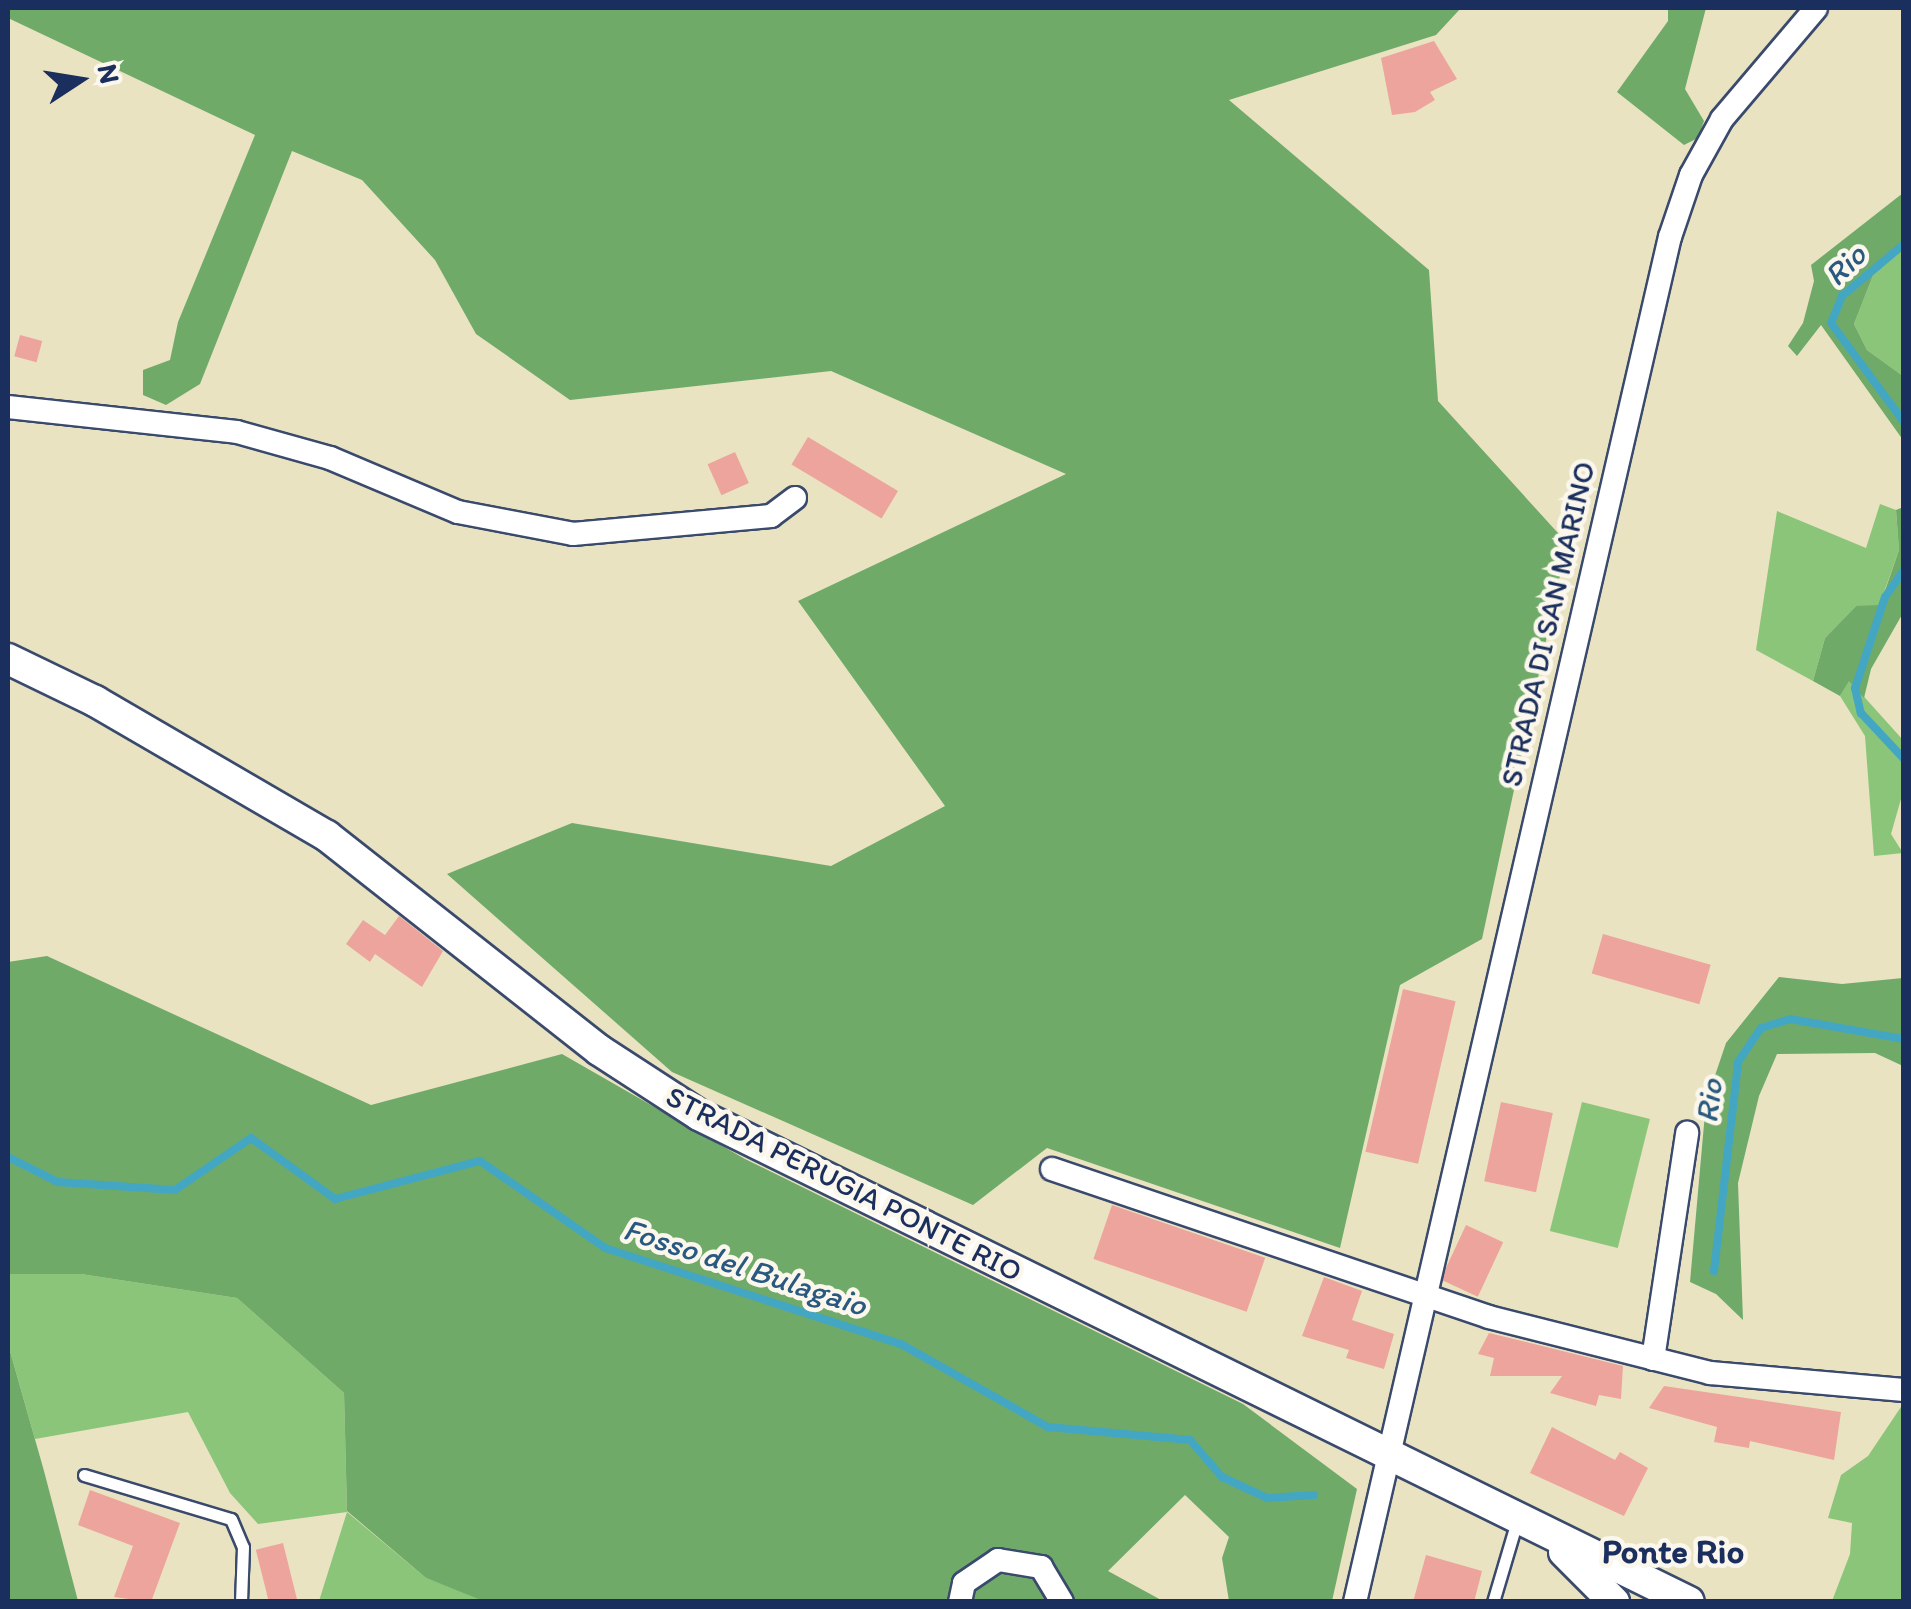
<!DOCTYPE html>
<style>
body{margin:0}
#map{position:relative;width:1911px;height:1609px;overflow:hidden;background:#e9e3c2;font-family:Itim,sans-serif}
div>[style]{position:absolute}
.green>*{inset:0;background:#8ac579;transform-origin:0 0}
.forest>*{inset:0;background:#6faa69}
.stream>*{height:8px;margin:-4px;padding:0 4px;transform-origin:4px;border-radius:4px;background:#43a7c3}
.building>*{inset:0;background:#eda49c;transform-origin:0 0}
.roads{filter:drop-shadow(2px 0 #3a4a6d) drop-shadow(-2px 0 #3a4a6d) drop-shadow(0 2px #3a4a6d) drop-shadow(0 -2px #3a4a6d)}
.service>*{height:11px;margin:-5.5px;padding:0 5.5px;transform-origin:5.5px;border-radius:5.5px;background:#fff}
.minor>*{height:22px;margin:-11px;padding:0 11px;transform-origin:11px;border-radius:11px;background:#fff}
.secondary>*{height:30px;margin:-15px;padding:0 15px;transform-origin:15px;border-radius:15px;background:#fff}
span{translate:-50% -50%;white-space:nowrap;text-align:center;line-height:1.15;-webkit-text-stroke:9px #fbf7ec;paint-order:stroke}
.street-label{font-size:30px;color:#1b2f5e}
.water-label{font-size:32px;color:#295981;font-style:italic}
.quarter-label{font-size:35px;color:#1b2f5e;font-weight:700}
.frame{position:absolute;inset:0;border:10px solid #1b2f5e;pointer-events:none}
.north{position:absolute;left:30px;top:30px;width:100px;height:100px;-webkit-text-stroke:8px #fbf7ec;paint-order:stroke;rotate:78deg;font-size:28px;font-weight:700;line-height:40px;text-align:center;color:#1b2f5e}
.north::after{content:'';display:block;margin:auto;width:35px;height:45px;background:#1b2f5e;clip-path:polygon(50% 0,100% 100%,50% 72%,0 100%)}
</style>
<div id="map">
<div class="green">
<div style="clip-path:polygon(1903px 250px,1903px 376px,1867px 350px,1854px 324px,1874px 273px)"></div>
<div style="clip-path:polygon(1880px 504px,1896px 510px,1899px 550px,1879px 606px,1856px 606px,1825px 638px,1813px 681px,1756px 650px,1777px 511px,1866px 548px)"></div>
<div style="clip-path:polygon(1849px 680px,1903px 740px,1903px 792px,1891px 834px,1903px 853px,1874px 856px,1865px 736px,1840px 696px)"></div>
<div style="left:1582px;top:1102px;width:70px;height:133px;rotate:14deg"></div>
<div style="clip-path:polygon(8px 1274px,81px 1274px,237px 1298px,344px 1393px,347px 1512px,426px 1578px,486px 1601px,319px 1601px,347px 1512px,258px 1524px,230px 1493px,188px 1412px,35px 1439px,8px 1344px)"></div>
<div style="clip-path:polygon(1903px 1404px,1903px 1601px,1832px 1601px,1850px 1554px,1852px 1523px,1828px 1518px,1841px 1475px,1868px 1456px)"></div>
</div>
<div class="forest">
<div style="clip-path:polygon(8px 8px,1461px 8px,1436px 35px,1229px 100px,1429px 270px,1438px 401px,1567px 543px,1482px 939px,1400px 985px,1340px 1248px,1047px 1148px,973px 1205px,672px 1072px,447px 874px,572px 823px,831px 866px,945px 806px,798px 601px,1066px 474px,831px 371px,570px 400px,476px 334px,435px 260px,362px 180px,292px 151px,200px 384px,166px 405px,143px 395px,143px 370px,170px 360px,178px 322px,255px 135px,8px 18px)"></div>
<div style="clip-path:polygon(1668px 8px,1706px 8px,1685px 89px,1704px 121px,1698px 138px,1684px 145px,1617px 92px,1668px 21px)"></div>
<div style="clip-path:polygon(1903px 193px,1903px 250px,1874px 273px,1854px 324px,1867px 350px,1903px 376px,1903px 440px,1821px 325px,1797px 356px,1788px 346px,1803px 323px,1814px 281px,1811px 265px)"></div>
<div style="clip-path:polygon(1903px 507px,1903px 613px,1871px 669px,1864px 698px,1849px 681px,1840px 696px,1813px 681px,1825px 638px,1856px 606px,1880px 605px,1899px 550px,1896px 510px)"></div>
<div style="clip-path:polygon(47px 956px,371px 1105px,562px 1054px,745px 1159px,1243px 1404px,1357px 1489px,1332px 1601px,1229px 1601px,1222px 1558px,1229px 1537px,1185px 1495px,1108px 1571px,1163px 1601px,486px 1602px,426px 1578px,347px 1511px,344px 1393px,237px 1298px,81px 1274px,8px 1274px,8px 962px)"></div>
<div style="clip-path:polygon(1779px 977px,1842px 984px,1903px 978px,1903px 1066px,1875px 1053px,1777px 1054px,1759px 1096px,1738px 1183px,1743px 1320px,1716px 1294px,1690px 1282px,1706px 1102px,1726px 1043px)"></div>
<div style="clip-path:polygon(8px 1344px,44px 1471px,78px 1601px,8px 1601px)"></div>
</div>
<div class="stream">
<div style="left:1904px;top:244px;width:81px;rotate:140deg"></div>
<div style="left:1842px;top:296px;width:29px;rotate:112deg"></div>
<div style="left:1831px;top:323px;width:123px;rotate:53.6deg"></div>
<div style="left:1904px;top:570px;width:33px;rotate:125deg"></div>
<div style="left:1885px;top:597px;width:96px;rotate:108.2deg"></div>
<div style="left:1855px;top:688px;width:26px;rotate:77deg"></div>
<div style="left:1861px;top:713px;width:63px;rotate:46.9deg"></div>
<div style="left:8px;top:1157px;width:56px;rotate:26.6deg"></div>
<div style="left:58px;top:1182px;width:117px;rotate:3.9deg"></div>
<div style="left:175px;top:1190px;width:92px;rotate:-34.4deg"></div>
<div style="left:251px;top:1138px;width:104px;rotate:36deg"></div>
<div style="left:335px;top:1199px;width:150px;rotate:-14.7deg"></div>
<div style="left:480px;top:1161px;width:152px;rotate:34.8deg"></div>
<div style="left:605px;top:1248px;width:311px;rotate:18deg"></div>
<div style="left:901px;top:1344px;width:169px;rotate:29.5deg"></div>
<div style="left:1048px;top:1427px;width:143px;rotate:5.2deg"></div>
<div style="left:1190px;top:1440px;width:49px;rotate:49.1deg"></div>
<div style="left:1222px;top:1477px;width:50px;rotate:25deg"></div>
<div style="left:1267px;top:1498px;width:47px;rotate:-3.7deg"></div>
<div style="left:1714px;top:1271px;width:210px;rotate:-83.4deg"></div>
<div style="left:1738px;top:1062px;width:41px;rotate:-55.9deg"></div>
<div style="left:1761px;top:1028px;width:30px;rotate:-17deg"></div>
<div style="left:1790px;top:1019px;width:116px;rotate:10deg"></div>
</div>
<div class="building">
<div style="clip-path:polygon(1434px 41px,1457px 79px,1430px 92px,1435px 100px,1415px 112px,1392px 115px,1381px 58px)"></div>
<div style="left:20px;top:335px;width:23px;height:22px;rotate:15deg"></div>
<div style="left:808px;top:437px;width:105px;height:32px;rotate:31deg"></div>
<div style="left:735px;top:452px;width:34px;height:30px;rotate:66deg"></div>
<div style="clip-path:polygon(399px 916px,443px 951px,422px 987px,375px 954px,370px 962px,346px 944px,363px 920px,385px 935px)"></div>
<div style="left:1603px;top:934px;width:112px;height:41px;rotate:16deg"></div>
<div style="left:1403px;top:989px;width:54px;height:167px;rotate:13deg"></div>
<div style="left:1501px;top:1102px;width:53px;height:81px;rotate:12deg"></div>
<div style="left:1112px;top:1205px;width:162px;height:57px;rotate:19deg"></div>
<div style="left:1466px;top:1225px;width:41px;height:60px;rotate:25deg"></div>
<div style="clip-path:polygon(1324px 1277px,1362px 1291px,1352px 1320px,1394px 1334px,1384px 1369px,1346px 1358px,1349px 1350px,1302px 1336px)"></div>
<div style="clip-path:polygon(1489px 1333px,1623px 1366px,1621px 1399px,1599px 1395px,1596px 1406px,1550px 1393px,1562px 1376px,1490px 1376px,1494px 1358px,1478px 1354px)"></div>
<div style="clip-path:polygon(1664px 1386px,1841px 1412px,1834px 1460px,1750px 1441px,1749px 1448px,1714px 1442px,1717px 1427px,1649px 1408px)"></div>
<div style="clip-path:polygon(1552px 1427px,1615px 1460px,1620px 1452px,1648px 1468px,1624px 1516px,1530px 1473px)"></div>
<div style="clip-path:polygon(90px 1490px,180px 1523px,151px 1602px,114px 1597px,133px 1546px,78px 1525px)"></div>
<div style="left:283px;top:1543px;width:61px;height:28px;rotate:76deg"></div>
<div style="clip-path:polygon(1426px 1555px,1482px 1571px,1474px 1602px,1413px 1602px)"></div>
</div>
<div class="roads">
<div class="service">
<div style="left:84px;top:1475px;width:153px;rotate:16.7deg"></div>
<div style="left:231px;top:1519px;width:30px;rotate:67deg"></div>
<div style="left:243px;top:1547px;width:55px;rotate:92.1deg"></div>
<div style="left:1493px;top:1602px;width:84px;rotate:-73.5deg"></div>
</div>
<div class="minor">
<div style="left:8px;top:407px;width:230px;rotate:6.2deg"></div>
<div style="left:237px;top:432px;width:97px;rotate:15.6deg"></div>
<div style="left:330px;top:458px;width:139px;rotate:22.9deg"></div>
<div style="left:458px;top:512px;width:117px;rotate:10.8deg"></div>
<div style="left:573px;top:534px;width:199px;rotate:-5.2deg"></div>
<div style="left:771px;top:516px;width:30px;rotate:-37deg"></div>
<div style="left:1052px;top:1169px;width:461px;rotate:18.7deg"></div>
<div style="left:1489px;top:1317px;width:228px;rotate:14.2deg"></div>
<div style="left:1710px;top:1373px;width:195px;rotate:5deg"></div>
<div style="left:1653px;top:1359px;width:229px;rotate:-81.4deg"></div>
<div style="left:960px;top:1602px;width:19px;rotate:-78deg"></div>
<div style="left:964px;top:1583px;width:41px;rotate:-34.1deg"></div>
<div style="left:998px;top:1560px;width:44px;rotate:9.2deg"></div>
<div style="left:1041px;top:1567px;width:41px;rotate:59deg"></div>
<div style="left:1355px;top:1602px;width:1401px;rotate:-77.01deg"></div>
<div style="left:1670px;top:237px;width:65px;rotate:-71.3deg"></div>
<div style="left:1691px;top:175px;width:64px;rotate:-61deg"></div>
<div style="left:1722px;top:119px;width:145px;rotate:-49.7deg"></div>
</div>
<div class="secondary">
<div style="left:8px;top:659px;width:97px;rotate:25.8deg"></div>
<div style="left:95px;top:701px;width:268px;rotate:30.2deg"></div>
<div style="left:327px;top:836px;width:346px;rotate:38.2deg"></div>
<div style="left:599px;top:1050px;width:119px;rotate:33deg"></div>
<div style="left:699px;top:1115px;width:1103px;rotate:26.19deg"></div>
<div style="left:1564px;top:1552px;width:71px;rotate:45deg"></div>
</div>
</div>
<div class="street-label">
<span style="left:1548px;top:624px;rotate:-77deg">STRADA DI SAN MARINO</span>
<span style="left:844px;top:1184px;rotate:27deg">STRADA PERUGIA PONTE RIO</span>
</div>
<div class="water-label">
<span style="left:1845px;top:265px;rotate:-45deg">Rio</span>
<span style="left:1709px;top:1101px;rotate:-83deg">Rio</span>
<span style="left:745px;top:1267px;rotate:18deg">Fosso del Bulagaio</span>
</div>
<div class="quarter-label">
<span style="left:1673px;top:1551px">Ponte Rio</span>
</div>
<div class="frame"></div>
<div class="north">N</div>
</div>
